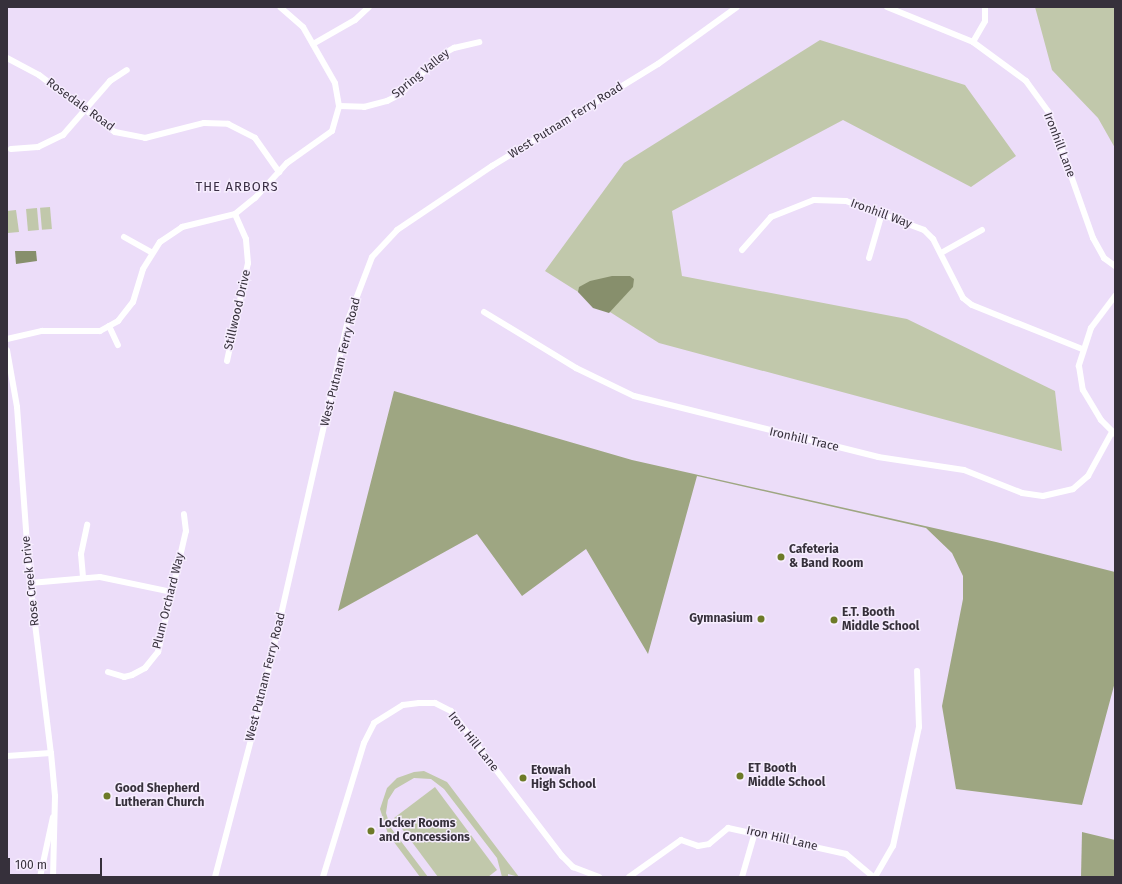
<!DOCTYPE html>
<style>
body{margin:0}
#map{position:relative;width:1122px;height:884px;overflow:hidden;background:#ecddf9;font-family:"Fira Sans",sans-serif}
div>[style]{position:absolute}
.green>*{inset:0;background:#c1c8ab;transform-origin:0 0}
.forest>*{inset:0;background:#9ea682}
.water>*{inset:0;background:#878f6c}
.minor>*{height:6px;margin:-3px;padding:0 3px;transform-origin:3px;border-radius:3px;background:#fff}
.dots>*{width:11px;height:11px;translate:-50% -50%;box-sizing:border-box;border:2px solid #f6edfe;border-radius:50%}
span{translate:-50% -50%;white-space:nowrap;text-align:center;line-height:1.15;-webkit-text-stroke:3px #f6edfe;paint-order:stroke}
.street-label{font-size:12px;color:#36303b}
.poi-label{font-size:12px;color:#36303b;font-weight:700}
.left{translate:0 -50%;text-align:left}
.right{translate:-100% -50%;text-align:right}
.neighbourhood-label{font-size:13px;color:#392d43;letter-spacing:1px}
.frame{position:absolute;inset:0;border:8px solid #36303b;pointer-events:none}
.scale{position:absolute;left:8px;top:858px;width:94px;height:18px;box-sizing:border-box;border:2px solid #36303b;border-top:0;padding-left:5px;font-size:12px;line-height:14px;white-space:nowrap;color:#36303b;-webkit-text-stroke:3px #f6edfe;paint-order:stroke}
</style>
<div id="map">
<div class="green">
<div style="clip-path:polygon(1035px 7px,1115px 7px,1115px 148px,1098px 118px,1052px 70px)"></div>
<div style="clip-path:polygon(820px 40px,965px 85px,1016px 156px,971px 187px,843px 120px,672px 211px,682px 276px,907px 319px,1055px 391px,1062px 451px,659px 343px,545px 271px,624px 163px)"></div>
<div style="left:50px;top:207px;width:22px;height:10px;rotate:85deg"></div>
<div style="left:37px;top:208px;width:22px;height:11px;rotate:85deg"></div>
<div style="clip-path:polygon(16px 210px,19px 232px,8px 233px,7px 211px)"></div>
<div style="clip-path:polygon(424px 771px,447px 782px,519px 877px,508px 874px,508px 877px,502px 877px,497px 858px,444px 789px,431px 779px,414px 778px,395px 789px,388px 800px,386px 813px,391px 828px,428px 877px,420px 877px,388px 834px,380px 809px,387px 788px,397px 778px,414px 772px)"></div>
<div style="clip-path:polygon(435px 787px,497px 870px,488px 877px,438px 877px,394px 818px)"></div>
</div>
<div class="forest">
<div style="clip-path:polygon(394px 391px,632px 460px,996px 542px,1115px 572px,1115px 682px,1082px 805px,956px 789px,942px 706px,963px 599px,963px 576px,952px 553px,926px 528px,697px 476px,648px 654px,586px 549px,522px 596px,477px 534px,338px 611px)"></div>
<div style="clip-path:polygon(1082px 832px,1115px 840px,1115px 877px,1081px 877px)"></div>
</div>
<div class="water">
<div style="clip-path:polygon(15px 251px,36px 251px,37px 261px,16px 264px)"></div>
<div style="clip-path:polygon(630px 276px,634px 279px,633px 287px,609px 313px,593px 308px,578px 292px,579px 287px,590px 281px,612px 276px)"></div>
</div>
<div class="minor">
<div style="left:887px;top:7px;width:93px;rotate:22.1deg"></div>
<div style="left:973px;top:42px;width:66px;rotate:36.3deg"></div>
<div style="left:1026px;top:81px;width:39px;rotate:54deg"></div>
<div style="left:1049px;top:113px;width:133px;rotate:70.6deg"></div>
<div style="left:1093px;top:238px;width:23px;rotate:61deg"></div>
<div style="left:1104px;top:258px;width:14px;rotate:36deg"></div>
<div style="left:973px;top:42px;width:24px;rotate:-60deg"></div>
<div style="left:985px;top:21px;width:14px;rotate:-90deg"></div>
<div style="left:313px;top:44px;width:48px;rotate:-29.7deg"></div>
<div style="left:355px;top:20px;width:19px;rotate:-43deg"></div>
<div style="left:7px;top:58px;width:36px;rotate:28deg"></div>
<div style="left:39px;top:75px;width:95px;rotate:36.9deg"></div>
<div style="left:115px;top:132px;width:31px;rotate:11deg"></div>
<div style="left:145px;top:138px;width:61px;rotate:-14.3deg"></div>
<div style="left:204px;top:123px;width:24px;rotate:2deg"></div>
<div style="left:228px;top:124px;width:30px;rotate:27deg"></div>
<div style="left:255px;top:138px;width:42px;rotate:54.8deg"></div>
<div style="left:339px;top:106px;width:25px;rotate:2deg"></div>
<div style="left:364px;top:107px;width:24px;rotate:-15deg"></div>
<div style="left:387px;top:101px;width:13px;rotate:-27deg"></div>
<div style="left:399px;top:95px;width:60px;rotate:-43deg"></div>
<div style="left:443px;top:54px;width:13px;rotate:-29deg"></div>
<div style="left:454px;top:48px;width:26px;rotate:-13deg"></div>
<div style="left:11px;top:149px;width:27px;rotate:-4deg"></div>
<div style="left:38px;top:147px;width:28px;rotate:-26deg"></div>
<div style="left:63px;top:135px;width:72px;rotate:-49deg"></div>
<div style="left:110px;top:81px;width:20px;rotate:-33deg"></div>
<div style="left:124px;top:237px;width:31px;rotate:29deg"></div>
<div style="left:742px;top:250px;width:44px;rotate:-48.7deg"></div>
<div style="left:771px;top:217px;width:46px;rotate:-21.6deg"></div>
<div style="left:814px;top:200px;width:32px;rotate:2deg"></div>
<div style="left:846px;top:201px;width:83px;rotate:20.4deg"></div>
<div style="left:924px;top:230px;width:13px;rotate:45deg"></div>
<div style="left:933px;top:239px;width:66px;rotate:63deg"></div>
<div style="left:963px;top:298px;width:11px;rotate:38deg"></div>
<div style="left:972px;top:305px;width:118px;rotate:21.8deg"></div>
<div style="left:941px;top:253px;width:47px;rotate:-29.3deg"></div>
<div style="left:869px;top:258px;width:47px;rotate:-73.9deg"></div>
<div style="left:1115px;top:296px;width:40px;rotate:127deg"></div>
<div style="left:1091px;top:328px;width:40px;rotate:108deg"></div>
<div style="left:1079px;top:366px;width:24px;rotate:81deg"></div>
<div style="left:1083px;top:390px;width:35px;rotate:59deg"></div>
<div style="left:1101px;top:420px;width:20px;rotate:45deg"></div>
<div style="left:484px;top:312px;width:108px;rotate:31.3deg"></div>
<div style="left:576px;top:368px;width:64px;rotate:25.8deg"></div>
<div style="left:634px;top:396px;width:252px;rotate:14deg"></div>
<div style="left:878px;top:457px;width:87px;rotate:8.6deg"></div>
<div style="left:964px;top:470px;width:62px;rotate:21.6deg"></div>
<div style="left:1022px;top:493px;width:21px;rotate:8deg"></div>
<div style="left:1043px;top:496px;width:31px;rotate:-13deg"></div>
<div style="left:1073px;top:489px;width:20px;rotate:-41deg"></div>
<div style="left:1088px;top:476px;width:50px;rotate:-61.4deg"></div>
<div style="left:109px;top:326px;width:21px;rotate:65deg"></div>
<div style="left:7px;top:339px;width:36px;rotate:-13deg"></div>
<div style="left:42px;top:331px;width:58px"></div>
<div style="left:100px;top:331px;width:21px;rotate:-29deg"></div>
<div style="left:118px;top:321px;width:24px;rotate:-52deg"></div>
<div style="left:133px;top:302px;width:34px;rotate:-73deg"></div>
<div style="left:143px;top:269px;width:32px;rotate:-58deg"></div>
<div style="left:160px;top:242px;width:27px;rotate:-34deg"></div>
<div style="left:182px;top:227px;width:55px;rotate:-13.8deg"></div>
<div style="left:235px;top:214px;width:26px;rotate:-39deg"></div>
<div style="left:255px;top:198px;width:47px;rotate:-47.6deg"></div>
<div style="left:287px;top:163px;width:55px;rotate:-35.4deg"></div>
<div style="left:332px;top:131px;width:26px;rotate:-74deg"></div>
<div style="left:339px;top:106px;width:23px;rotate:-100deg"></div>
<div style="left:335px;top:83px;width:64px;rotate:-119.7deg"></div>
<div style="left:303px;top:27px;width:30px;rotate:-139deg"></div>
<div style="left:7px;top:350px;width:58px;rotate:80deg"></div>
<div style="left:17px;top:407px;width:176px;rotate:85.8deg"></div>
<div style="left:30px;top:583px;width:171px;rotate:83deg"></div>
<div style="left:51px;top:753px;width:43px;rotate:84.7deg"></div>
<div style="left:55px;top:796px;width:81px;rotate:91.4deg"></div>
<div style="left:227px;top:361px;width:100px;rotate:-77.9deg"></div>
<div style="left:248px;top:263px;width:24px;rotate:-95deg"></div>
<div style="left:246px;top:239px;width:27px;rotate:-114deg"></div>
<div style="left:83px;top:577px;width:23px;rotate:-95deg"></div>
<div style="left:81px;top:554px;width:30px;rotate:-78deg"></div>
<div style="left:30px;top:583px;width:70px;rotate:-4.9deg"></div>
<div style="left:100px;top:577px;width:74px;rotate:11.8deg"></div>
<div style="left:108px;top:672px;width:17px;rotate:17deg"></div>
<div style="left:124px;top:677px;width:8px;rotate:-14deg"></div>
<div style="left:132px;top:675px;width:15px;rotate:-28deg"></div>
<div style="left:145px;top:668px;width:21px;rotate:-51deg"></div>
<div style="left:158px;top:652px;width:124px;rotate:-77deg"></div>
<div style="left:186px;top:531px;width:17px;rotate:-97deg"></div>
<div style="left:7px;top:756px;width:44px;rotate:-3.9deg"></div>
<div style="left:40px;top:877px;width:61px;rotate:-77.8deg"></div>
<div style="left:215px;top:877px;width:189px;rotate:-75.3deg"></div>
<div style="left:263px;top:694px;width:384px;rotate:-77.2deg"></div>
<div style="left:348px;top:320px;width:67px;rotate:-69.1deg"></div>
<div style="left:372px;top:257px;width:37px;rotate:-47deg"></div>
<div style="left:397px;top:230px;width:115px;rotate:-34deg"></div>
<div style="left:492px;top:166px;width:195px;rotate:-31.6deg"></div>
<div style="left:658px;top:64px;width:97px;rotate:-35.8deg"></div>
<div style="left:323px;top:877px;width:140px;rotate:-73deg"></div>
<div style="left:364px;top:743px;width:22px;rotate:-63deg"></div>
<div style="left:374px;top:723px;width:34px;rotate:-32deg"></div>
<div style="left:403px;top:705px;width:16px;rotate:-7deg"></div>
<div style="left:419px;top:703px;width:16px"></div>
<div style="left:435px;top:703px;width:18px;rotate:27deg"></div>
<div style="left:451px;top:711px;width:183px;rotate:52.6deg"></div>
<div style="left:562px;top:856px;width:16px;rotate:45deg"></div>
<div style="left:573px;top:867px;width:28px;rotate:21deg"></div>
<div style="left:629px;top:877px;width:64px;rotate:-35.4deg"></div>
<div style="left:681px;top:840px;width:18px;rotate:19deg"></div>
<div style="left:698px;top:846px;width:11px;rotate:-10deg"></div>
<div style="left:709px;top:844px;width:25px;rotate:-40deg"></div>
<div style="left:728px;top:828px;width:121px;rotate:12.4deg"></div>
<div style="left:846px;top:854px;width:35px;rotate:40deg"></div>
<div style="left:742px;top:877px;width:47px;rotate:-73.9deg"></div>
<div style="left:875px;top:877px;width:36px;rotate:-60deg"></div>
<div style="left:893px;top:846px;width:122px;rotate:-77.7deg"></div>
<div style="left:919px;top:727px;width:56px;rotate:-92deg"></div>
</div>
<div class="dots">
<div style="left:781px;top:557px;background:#6d7a28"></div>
<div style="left:761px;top:619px;background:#6d7a28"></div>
<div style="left:834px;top:620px;background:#6d7a28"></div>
<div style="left:740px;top:776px;background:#6d7a28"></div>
<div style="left:523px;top:778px;background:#6d7a28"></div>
<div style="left:107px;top:796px;background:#6d7a28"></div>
<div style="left:371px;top:831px;background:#6d7a28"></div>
</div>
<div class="street-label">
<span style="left:421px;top:74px;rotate:-39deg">Spring Valley</span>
<span style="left:80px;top:105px;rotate:36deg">Rosedale Road</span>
<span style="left:566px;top:121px;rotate:-32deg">West Putnam Ferry Road</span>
<span style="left:1059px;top:145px;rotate:69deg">Ironhill Lane</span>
<span style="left:881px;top:214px;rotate:20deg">Ironhill Way</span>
<span style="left:238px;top:310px;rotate:-77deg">Stillwood Drive</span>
<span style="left:341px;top:362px;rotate:-76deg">West Putnam Ferry Road</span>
<span style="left:804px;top:440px;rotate:13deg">Ironhill Trace</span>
<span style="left:31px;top:581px;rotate:-96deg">Rose Creek Drive</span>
<span style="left:169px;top:601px;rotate:-76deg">Plum Orchard Way</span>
<span style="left:266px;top:677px;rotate:-76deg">West Putnam Ferry Road</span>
<span style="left:473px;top:742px;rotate:51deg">Iron Hill Lane</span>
<span style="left:782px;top:839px;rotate:13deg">Iron Hill Lane</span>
</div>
<div class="poi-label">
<span class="left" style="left:789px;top:557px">Cafeteria<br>&amp; Band Room</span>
<span class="left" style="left:842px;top:620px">E.T. Booth<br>Middle School</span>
<span class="right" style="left:753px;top:619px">Gymnasium</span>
<span class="left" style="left:748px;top:776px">ET Booth<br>Middle School</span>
<span class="left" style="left:531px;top:778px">Etowah<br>High School</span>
<span class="left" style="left:115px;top:796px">Good Shepherd<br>Lutheran Church</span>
<span class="left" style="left:379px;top:831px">Locker Rooms<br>and Concessions</span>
</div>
<div class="neighbourhood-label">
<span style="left:237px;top:187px">THE ARBORS</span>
</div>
<div class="frame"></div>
<div class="scale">100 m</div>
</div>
